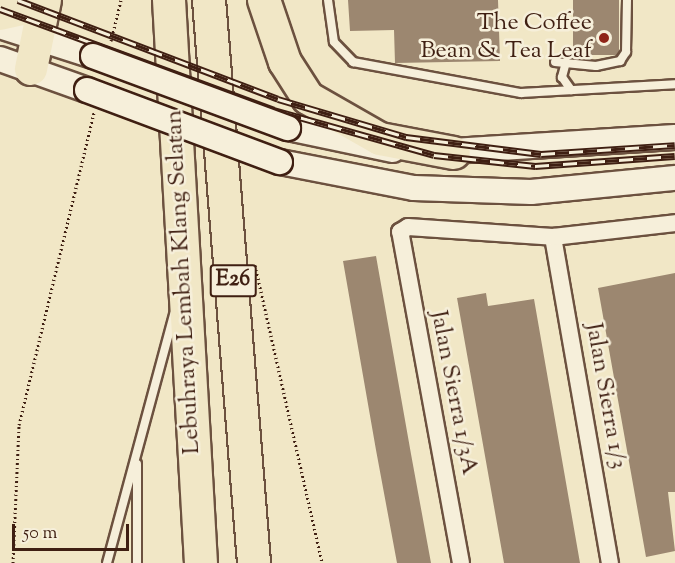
<!DOCTYPE html>
<style>
body{margin:0}
#map{position:relative;width:675px;height:563px;overflow:hidden;background:#f1e7c6;font-family:"Sorts Mill Goudy",serif}
div>[style]{position:absolute}
.building>*{inset:0;background:#9c8770;transform-origin:0 0}
.path>*{height:3px;margin-top:-1.5px;transform-origin:0;background:repeating-linear-gradient(90deg,#3f1f12 0 1.5px,transparent 0 4.5px)}
.roads{filter:drop-shadow(2px 0 #6c513f) drop-shadow(-2px 0 #6c513f) drop-shadow(0 2px #6c513f) drop-shadow(0 -2px #6c513f)}
.service>*{height:8px;margin:-4px;padding:0 4px;transform-origin:4px;border-radius:4px;background:#f6efda}
.minor>*{height:16px;margin:-8px;padding:0 8px;transform-origin:8px;border-radius:8px;background:#f6efda}
.secondary>*{height:24px;margin:-12px;padding:0 12px;transform-origin:12px;border-radius:12px;background:#f6efda}
.motorway>*{height:32px;margin:-16px;padding:0 16px;transform-origin:16px;border-radius:16px;background:#f1e7c6}
.rail>*{height:7px;margin-top:-3.5px;transform-origin:0;background:repeating-linear-gradient(90deg,#f6efda 0 14px,#3f1f12 0 28px);box-sizing:border-box;border-block:2px solid #3f1f12}
.bridges{filter:drop-shadow(2px 0 #3f1f12) drop-shadow(-2px 0 #3f1f12) drop-shadow(0 2px #3f1f12) drop-shadow(0 -2px #3f1f12)}
.secondary-bridge>*{height:24px;margin:-12px;padding:0 12px;transform-origin:12px;border-radius:12px;background:#f6efda}
.dots>*{width:16px;height:16px;translate:-50% -50%;box-sizing:border-box;border:3px solid #f6efda;border-radius:50%}
span{translate:-50% -50%;white-space:nowrap;text-align:center;line-height:1.15;-webkit-text-stroke:5px #f6efda;paint-order:stroke}
.shield-label span{padding:2px 4px;background:#f6efda;border:2px solid;border-radius:4px;-webkit-text-stroke-width:0}
.shield-label{font-size:22px;color:#3f1f12;font-weight:700}
.poi-label{font-size:24px;color:#3f1f12}
.right{translate:-100% -50%;text-align:right}
.street-label{font-size:24px;color:#3f1f12}
.scale{position:absolute;left:12px;top:524px;width:117px;height:27px;box-sizing:border-box;border:3px solid #3f1f12;border-top:0;padding-left:8px;font-size:18px;line-height:21px;white-space:nowrap;color:#3f1f12;-webkit-text-stroke:4px #f6efda;paint-order:stroke}
</style>
<div id="map">
<div class="building">
<div style="clip-path:polygon(348px 0,498px 0,500px 61px,395px 63px,394px 30px,350px 31px)"></div>
<div style="left:573px;top:0;width:46px;height:55px"></div>
<div style="clip-path:polygon(376px 256px,411px 454px,431px 563px,397px 563px,376px 450px,343px 261px)"></div>
<div style="clip-path:polygon(675px 273px,675px 492px,668px 492px,675px 551px,646px 557px,598px 288px)"></div>
<div style="clip-path:polygon(486px 293px,488px 306px,534px 299px,580px 563px,504px 563px,457px 298px)"></div>
</div>
<div class="path">
<div style="left:111px;top:41px;width:42px;rotate:-76.3deg"></div>
<div style="left:255px;top:265px;width:305px;rotate:77.3deg"></div>
<div style="left:13px;top:563px;width:138px;rotate:-87.5deg"></div>
<div style="left:19px;top:425px;width:322px;rotate:-76.5deg"></div>
</div>
<div class="roads">
<div class="service">
<div style="left:328px;top:0;width:42px;rotate:81.9deg"></div>
<div style="left:334px;top:42px;width:28px;rotate:46deg"></div>
<div style="left:353px;top:62px;width:171px;rotate:10.5deg"></div>
<div style="left:521px;top:93px;width:154px;rotate:-3.3deg"></div>
<div style="left:555px;top:62px;width:41px;rotate:5.6deg"></div>
<div style="left:596px;top:66px;width:25px;rotate:-12deg"></div>
<div style="left:620px;top:61px;width:11px;rotate:-56deg"></div>
<div style="left:626px;top:52px;width:52px;rotate:-88.9deg"></div>
<div style="left:566px;top:62px;width:16px;rotate:105deg"></div>
<div style="left:562px;top:77px;width:16px;rotate:55deg"></div>
<div style="left:107px;top:563px;width:258px;rotate:-74.9deg"></div>
<div style="left:137px;top:563px;width:99px;rotate:-90deg"></div>
</div>
<div class="minor">
<div style="left:553px;top:237px;width:331px;rotate:80.1deg"></div>
<div style="left:461px;top:563px;width:337px;rotate:-100.4deg"></div>
<div style="left:400px;top:232px;width:9px;rotate:-32deg"></div>
<div style="left:408px;top:227px;width:145px;rotate:3.9deg"></div>
<div style="left:553px;top:237px;width:123px;rotate:-6.5deg"></div>
</div>
<div class="secondary">
<div style="left:0;top:26px;width:98px;rotate:17.9deg"></div>
<div style="left:0;top:59px;width:92px;rotate:19.6deg"></div>
<div style="left:288px;top:128px;width:107px;rotate:11.8deg"></div>
<div style="left:437px;top:152px;width:238px;rotate:-3.6deg"></div>
<div style="left:280px;top:162px;width:136px;rotate:11deg"></div>
<div style="left:414px;top:188px;width:117px;rotate:2deg"></div>
<div style="left:531px;top:192px;width:145px;rotate:-5.6deg"></div>
</div>
<div class="motorway">
<div style="left:169px;top:0;width:564px;rotate:86.75deg"></div>
<div style="left:209px;top:0;width:565px;rotate:85.43deg"></div>
<div style="left:264px;top:0;width:65px;rotate:71.3deg"></div>
<div style="left:285px;top:62px;width:43px;rotate:57.4deg"></div>
<div style="left:308px;top:98px;width:83px;rotate:29.7deg"></div>
<div style="left:380px;top:139px;width:75px;rotate:10.7deg"></div>
<div style="left:0;top:14px;width:23px;rotate:-13deg"></div>
<div style="left:22px;top:9px;width:13px;rotate:-45deg"></div>
<div style="left:31px;top:69px;width:70px;rotate:-78.5deg"></div>
</div>
</div>
<div class="rail">
<div style="left:18px;top:0;width:278px;rotate:20.8deg"></div>
<div style="left:278px;top:99px;width:134px;rotate:16.5deg"></div>
<div style="left:406px;top:137px;width:136px;rotate:7.2deg"></div>
<div style="left:541px;top:154px;width:134px;rotate:-3.8deg"></div>
<div style="left:0;top:9px;width:292px;rotate:20.2deg"></div>
<div style="left:274px;top:110px;width:166px;rotate:15.7deg"></div>
<div style="left:434px;top:155px;width:102px;rotate:6.2deg"></div>
<div style="left:535px;top:166px;width:140px;rotate:-4.1deg"></div>
</div>
<div class="bridges">
<div class="secondary-bridge">
<div style="left:93px;top:56px;width:208px;rotate:20.3deg"></div>
<div style="left:87px;top:90px;width:206px;rotate:20.5deg"></div>
</div>
</div>
<div class="dots">
<div style="left:604px;top:38px;background:#8f2418"></div>
</div>
<div class="shield-label">
<span style="left:233px;top:281px">E26</span>
</div>
<div class="poi-label">
<span class="right" style="left:592px;top:38px">The Coffee<br>Bean &amp; Tea Leaf</span>
</div>
<div class="street-label">
<span style="left:184px;top:282px;rotate:-93deg">Lebuhraya Lembah Klang Selatan</span>
<span style="left:453px;top:393px;rotate:79deg">Jalan Sierra 1/3A</span>
<span style="left:605px;top:396px;rotate:80deg">Jalan Sierra 1/3</span>
</div>
<div class="scale">50 m</div>
</div>
